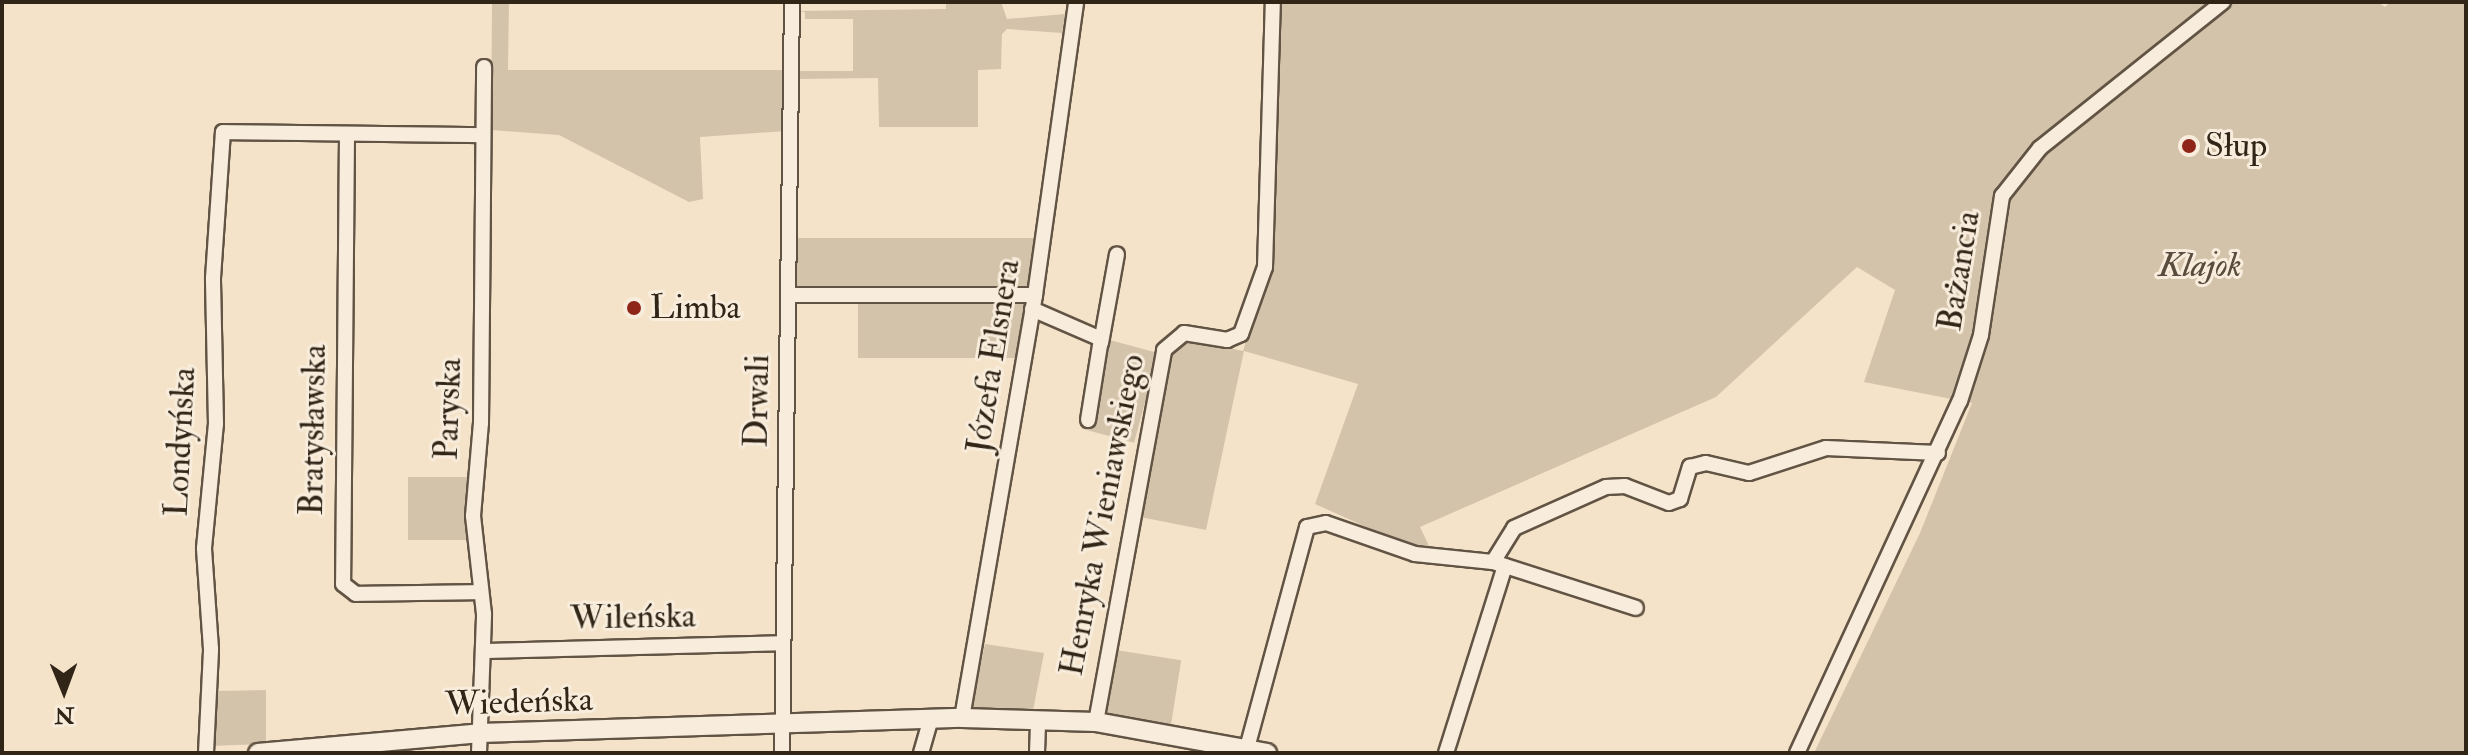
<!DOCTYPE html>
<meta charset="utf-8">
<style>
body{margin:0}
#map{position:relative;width:2468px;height:755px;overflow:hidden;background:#f5e3c9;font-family:"IM FELL Double Pica",serif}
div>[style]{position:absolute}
.green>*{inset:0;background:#d4c3ab;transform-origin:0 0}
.roads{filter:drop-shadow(2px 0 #625444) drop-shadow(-2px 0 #625444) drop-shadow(0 2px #625444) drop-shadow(0 -2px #625444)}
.street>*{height:14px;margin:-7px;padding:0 7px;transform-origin:7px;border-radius:7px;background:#f8eddc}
.secondary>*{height:18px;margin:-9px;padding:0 9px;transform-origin:9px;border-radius:9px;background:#f8eddc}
.dots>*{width:22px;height:22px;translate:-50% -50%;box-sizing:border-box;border:4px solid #f8eddc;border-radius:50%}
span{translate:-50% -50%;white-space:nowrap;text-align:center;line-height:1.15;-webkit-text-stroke:6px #f8eddc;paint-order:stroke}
.poi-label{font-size:34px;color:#312518}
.left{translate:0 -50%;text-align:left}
.park-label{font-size:34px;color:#5a4c3d;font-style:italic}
.street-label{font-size:34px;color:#312518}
.frame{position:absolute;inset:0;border:4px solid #312518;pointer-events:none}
.north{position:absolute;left:24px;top:651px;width:80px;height:80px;-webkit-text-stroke:6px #f8eddc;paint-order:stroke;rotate:179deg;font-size:22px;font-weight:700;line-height:32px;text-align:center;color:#312518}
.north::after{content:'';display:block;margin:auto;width:28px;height:36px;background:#312518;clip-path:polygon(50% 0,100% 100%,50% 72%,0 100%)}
</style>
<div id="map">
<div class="green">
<div style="clip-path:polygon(492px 2px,509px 2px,508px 70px,785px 70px,786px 131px,700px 137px,703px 199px,689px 202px,559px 135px,491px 130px)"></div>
<div style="clip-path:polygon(946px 2px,1001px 2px,1007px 19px,1065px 14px,1062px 33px,1007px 29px,1002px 34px,1001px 69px,978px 70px,978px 127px,879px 127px,878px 78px,797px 79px,798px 71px,853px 71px,853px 19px,805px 19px,805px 12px,795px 11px,946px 9px)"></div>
<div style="clip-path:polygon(1278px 2px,2378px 2px,2385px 7px,2390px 2px,2466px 2px,2466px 753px,1814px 753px,1920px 533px,1972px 403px,1864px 382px,1895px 290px,1857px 267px,1716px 397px,1420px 527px,1430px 548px,1411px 547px,1315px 504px,1358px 384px,1244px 351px,1206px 530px,1135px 516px,1169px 352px,1182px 337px,1243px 351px,1273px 256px)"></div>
<div style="left:794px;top:238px;width:243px;height:53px"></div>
<div style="left:858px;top:300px;width:170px;height:58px"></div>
<div style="left:1106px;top:339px;width:54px;height:93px;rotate:15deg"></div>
<div style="left:408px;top:477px;width:61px;height:63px"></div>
<div style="clip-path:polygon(985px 644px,1044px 653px,1032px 716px,970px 716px)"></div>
<div style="left:1116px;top:650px;width:66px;height:70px;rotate:9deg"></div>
<div style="clip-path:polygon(266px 690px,266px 744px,210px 746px,215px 691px)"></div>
</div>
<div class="roads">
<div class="street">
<div style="left:347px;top:135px;width:449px;rotate:90.5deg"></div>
<div style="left:343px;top:584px;width:16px;rotate:38deg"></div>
<div style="left:356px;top:594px;width:125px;rotate:-0.9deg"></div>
<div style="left:788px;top:295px;width:247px"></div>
<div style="left:1032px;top:309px;width:75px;rotate:23.5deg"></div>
<div style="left:1101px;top:339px;width:82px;rotate:99.1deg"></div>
<div style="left:1101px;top:343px;width:90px;rotate:-79.8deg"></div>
<div style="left:1493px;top:562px;width:40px;rotate:-58deg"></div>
<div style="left:1514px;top:528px;width:101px;rotate:-24deg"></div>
<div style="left:1606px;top:487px;width:19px;rotate:-3deg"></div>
<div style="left:1625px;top:486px;width:47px;rotate:21.1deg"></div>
<div style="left:1669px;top:503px;width:12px;rotate:-20deg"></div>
<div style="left:1680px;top:499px;width:34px;rotate:-73deg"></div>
<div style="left:1690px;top:467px;width:16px;rotate:-14deg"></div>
<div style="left:1706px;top:463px;width:44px;rotate:13.1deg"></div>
<div style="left:1749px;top:473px;width:81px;rotate:-18deg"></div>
<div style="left:1826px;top:448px;width:112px;rotate:2.6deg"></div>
<div style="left:484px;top:651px;width:299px;rotate:-1.5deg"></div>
<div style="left:962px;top:718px;width:429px;rotate:-80.2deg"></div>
<div style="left:1035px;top:295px;width:296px;rotate:-82deg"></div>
<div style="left:1096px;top:722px;width:378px;rotate:-79.6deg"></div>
<div style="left:1164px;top:350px;width:26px;rotate:-40deg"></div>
<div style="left:1184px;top:333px;width:44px;rotate:9.2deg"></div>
<div style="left:1227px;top:340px;width:15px;rotate:-23deg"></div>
<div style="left:1241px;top:334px;width:71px;rotate:-70.3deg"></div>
<div style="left:1265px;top:267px;width:265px;rotate:-88.3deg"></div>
<div style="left:1247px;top:748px;width:229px;rotate:-74.8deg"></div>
<div style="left:1307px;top:527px;width:19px;rotate:-12deg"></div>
<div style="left:1326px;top:523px;width:94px;rotate:19.2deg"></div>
<div style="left:1415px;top:554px;width:78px;rotate:5.9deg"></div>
<div style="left:1493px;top:562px;width:150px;rotate:17.8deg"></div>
<div style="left:206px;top:753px;width:104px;rotate:-87.2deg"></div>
<div style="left:211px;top:649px;width:101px;rotate:-94deg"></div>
<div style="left:204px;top:548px;width:125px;rotate:-84.5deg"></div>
<div style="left:216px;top:424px;width:146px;rotate:-91.2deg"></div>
<div style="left:213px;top:278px;width:146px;rotate:-86.1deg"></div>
<div style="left:223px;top:132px;width:259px;rotate:0.7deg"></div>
<div style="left:479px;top:753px;width:139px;rotate:-87.9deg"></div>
<div style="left:484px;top:614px;width:99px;rotate:-96.4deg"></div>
<div style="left:473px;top:516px;width:93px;rotate:-85.1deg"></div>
<div style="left:481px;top:423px;width:356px;rotate:-89.5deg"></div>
<div style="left:782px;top:753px;width:751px;rotate:-89.24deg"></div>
<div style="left:921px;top:753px;width:33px;rotate:-74deg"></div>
<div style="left:1037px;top:753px;width:31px;rotate:-88deg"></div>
<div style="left:1446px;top:753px;width:196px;rotate:-72.5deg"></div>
<div style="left:1797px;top:753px;width:388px;rotate:-65.2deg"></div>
<div style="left:1960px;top:401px;width:69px;rotate:-72.3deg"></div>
<div style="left:1981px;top:335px;width:141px;rotate:-81.4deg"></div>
<div style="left:2002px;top:196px;width:61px;rotate:-51.6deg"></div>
<div style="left:2040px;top:148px;width:234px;rotate:-38.6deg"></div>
</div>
<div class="secondary">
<div style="left:258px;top:753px;width:223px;rotate:-5.1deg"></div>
<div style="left:480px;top:733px;width:482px;rotate:-1.8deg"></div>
<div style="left:962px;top:718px;width:134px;rotate:1.7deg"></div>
<div style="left:1096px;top:722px;width:174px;rotate:10.3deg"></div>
</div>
</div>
<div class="dots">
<div style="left:2189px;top:146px;background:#8f2418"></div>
<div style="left:634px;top:308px;background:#8f2418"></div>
</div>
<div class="poi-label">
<span class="left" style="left:2205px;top:146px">Słup</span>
<span class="left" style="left:650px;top:308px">Limba</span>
</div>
<div class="park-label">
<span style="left:2200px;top:266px">Klajok</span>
</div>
<div class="street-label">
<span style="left:1959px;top:271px;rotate:-81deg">Bażancia</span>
<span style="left:993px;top:356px;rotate:-81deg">Józefa Elsnera</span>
<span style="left:757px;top:401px;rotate:-89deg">Drwali</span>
<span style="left:448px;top:409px;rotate:-88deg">Paryska</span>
<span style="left:313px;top:430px;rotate:-89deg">Bratysławska</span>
<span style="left:180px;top:442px;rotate:-87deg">Londyńska</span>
<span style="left:1102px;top:515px;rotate:-79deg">Henryka Wieniawskiego</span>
<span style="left:633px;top:617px;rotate:-1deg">Wileńska</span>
<span style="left:519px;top:702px;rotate:-2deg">Wiedeńska</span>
</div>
<div class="frame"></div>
<div class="north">N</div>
</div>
